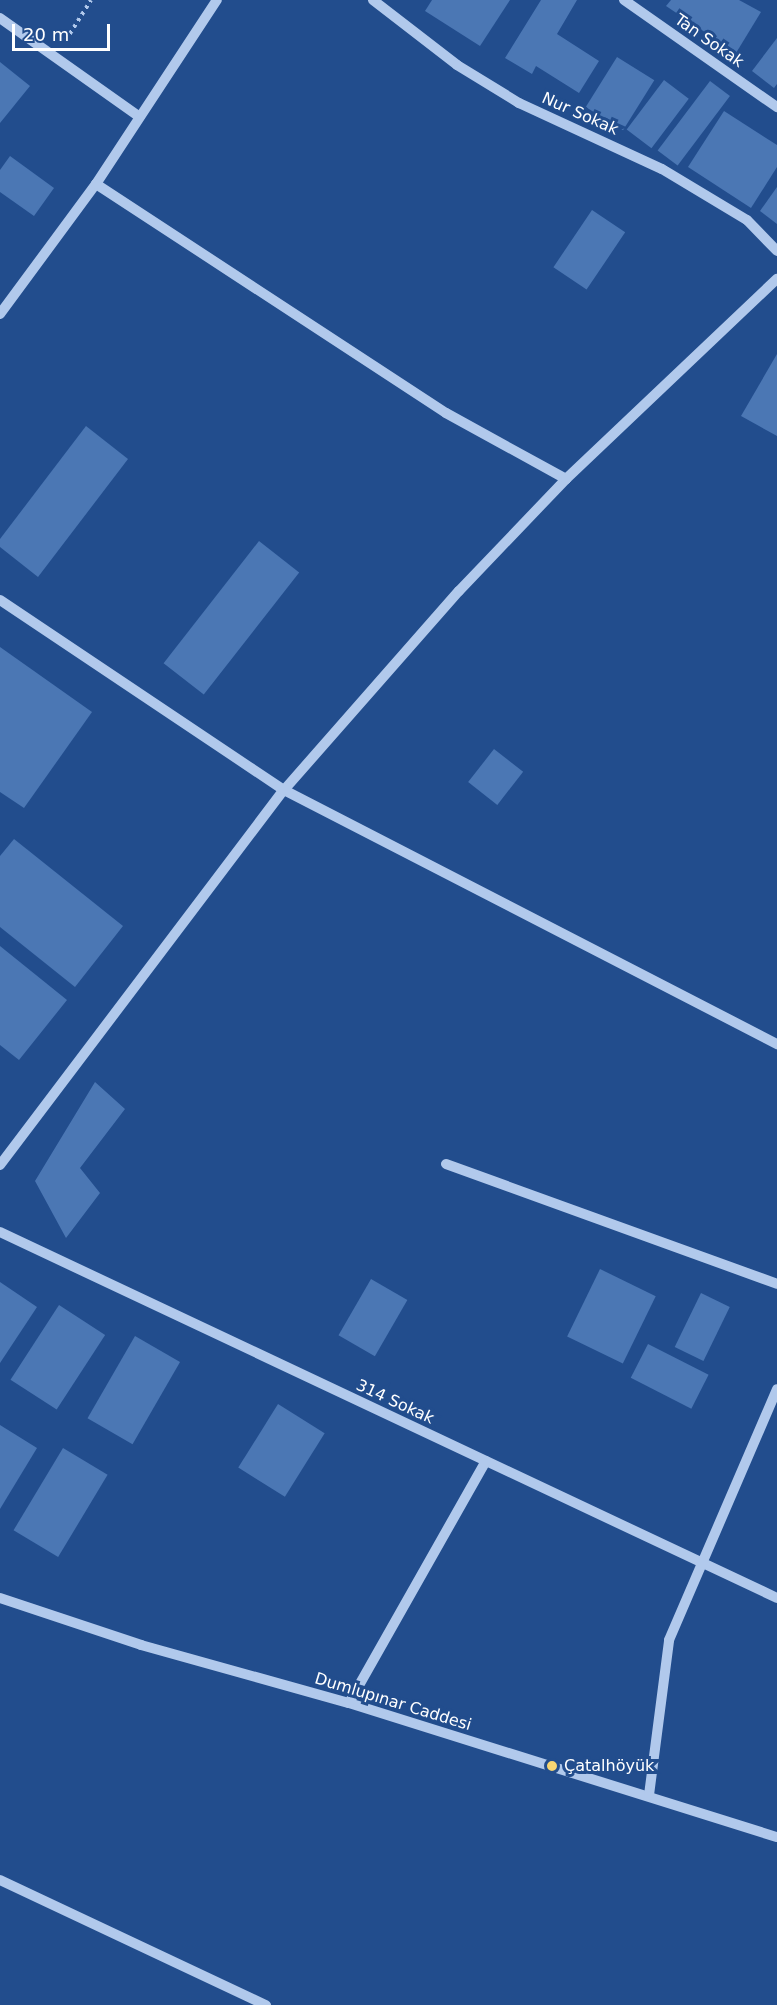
<!DOCTYPE html>
<meta charset="utf-8">
<style>
body{margin:0}
#map{position:relative;width:777px;height:2005px;overflow:hidden;background:#224d8d;font-family:"DejaVu Sans",sans-serif}
div>[style]{position:absolute}
.building>*{inset:0;background:#4b77b4;transform-origin:0 0}
.path>*{height:4px;margin-top:-2px;transform-origin:0;background:repeating-linear-gradient(90deg,#b1c9ec 0 3px,transparent 0 7.5px)}
.minor>*{height:10px;margin:-5px;padding:0 5px;transform-origin:5px;border-radius:5px;background:#b1c9ec}
.dots>*{width:16px;height:16px;translate:-50% -50%;box-sizing:border-box;border:3px solid #224d8d;border-radius:50%}
span{translate:-50% -50%;white-space:nowrap;text-align:center;line-height:1.15;-webkit-text-stroke:6px #224d8d;paint-order:stroke}
.street-label{font-size:16px;color:#fff}
.poi-label{font-size:16px;color:#fff}
.left{translate:0 -50%;text-align:left}
.scale{position:absolute;left:12px;top:24px;width:98px;height:27px;box-sizing:border-box;border:3px solid #fff;border-top:0;padding-left:8px;font-size:18px;line-height:21px;white-space:nowrap;color:#fff;-webkit-text-stroke:4px #224d8d;paint-order:stroke}
</style>
<div id="map">
<div class="building">
<div style="clip-path:polygon(432px 0,510px 0,480px 46px,425px 11px)"></div>
<div style="clip-path:polygon(541px 0,577px 0,557px 34px,599px 61px,579px 93px,536px 66px,532px 74px,505px 58px)"></div>
<div style="clip-path:polygon(671px 0,739px 0,761px 12px,736px 53px,666px 6px)"></div>
<div style="clip-path:polygon(777px 38px,777px 84px,774px 88px,752px 71px)"></div>
<div style="left:617px;top:57px;width:44px;height:59px;rotate:32deg"></div>
<div style="clip-path:polygon(0 62px,30px 86px,0 123px)"></div>
<div style="left:664px;top:80px;width:31px;height:62px;rotate:37deg"></div>
<div style="left:710px;top:81px;width:25px;height:87px;rotate:37deg"></div>
<div style="clip-path:polygon(724px 111px,777px 145px,777px 167px,751px 208px,688px 167px)"></div>
<div style="clip-path:polygon(10px 156px,54px 188px,34px 216px,0 192px,0 170px)"></div>
<div style="clip-path:polygon(777px 187px,777px 224px,760px 211px)"></div>
<div style="left:592px;top:210px;width:40px;height:69px;rotate:34deg"></div>
<div style="clip-path:polygon(777px 354px,777px 436px,741px 416px)"></div>
<div style="clip-path:polygon(86px 426px,128px 459px,38px 577px,0 547px,0 539px)"></div>
<div style="left:259px;top:541px;width:51px;height:155px;rotate:38deg"></div>
<div style="clip-path:polygon(0 647px,92px 712px,24px 808px,0 792px)"></div>
<div style="left:494px;top:749px;width:37px;height:42px;rotate:38deg"></div>
<div style="clip-path:polygon(14px 839px,123px 926px,75px 987px,0 927px,0 856px)"></div>
<div style="clip-path:polygon(0 946px,67px 1000px,19px 1060px,0 1045px)"></div>
<div style="clip-path:polygon(95px 1082px,125px 1109px,80px 1168px,100px 1193px,66px 1238px,35px 1181px)"></div>
<div style="left:600px;top:1269px;width:62px;height:75px;rotate:26deg"></div>
<div style="left:371px;top:1279px;width:42px;height:65px;rotate:30deg"></div>
<div style="clip-path:polygon(0 1282px,37px 1307px,0 1363px)"></div>
<div style="left:701px;top:1293px;width:32px;height:60px;rotate:26deg"></div>
<div style="left:59px;top:1305px;width:55px;height:89px;rotate:33deg"></div>
<div style="left:135px;top:1336px;width:52px;height:95px;rotate:30deg"></div>
<div style="left:648px;top:1344px;width:68px;height:38px;rotate:27deg"></div>
<div style="left:278px;top:1404px;width:55px;height:75px;rotate:32deg"></div>
<div style="clip-path:polygon(0 1425px,37px 1448px,0 1509px)"></div>
<div style="left:63px;top:1448px;width:52px;height:96px;rotate:31deg"></div>
</div>
<div class="path">
<div style="left:66px;top:40px;width:47px;rotate:-58deg"></div>
</div>
<div class="minor">
<div style="left:373px;top:0;width:106px;rotate:37.7deg"></div>
<div style="left:457px;top:65px;width:73px;rotate:31.5deg"></div>
<div style="left:519px;top:103px;width:157px;rotate:24.8deg"></div>
<div style="left:662px;top:169px;width:99px;rotate:31deg"></div>
<div style="left:747px;top:220px;width:43px;rotate:45.9deg"></div>
<div style="left:624px;top:0;width:187px;rotate:35deg"></div>
<div style="left:0;top:18px;width:171px;rotate:35.3deg"></div>
<div style="left:96px;top:184px;width:220px;rotate:-56.7deg"></div>
<div style="left:0;top:314px;width:162px;rotate:-53.6deg"></div>
<div style="left:96px;top:184px;width:418px;rotate:33.2deg"></div>
<div style="left:446px;top:413px;width:137px;rotate:28.8deg"></div>
<div style="left:0;top:600px;width:342px;rotate:33.8deg"></div>
<div style="left:284px;top:790px;width:555px;rotate:27.26deg"></div>
<div style="left:446px;top:1164px;width:352px;rotate:19.9deg"></div>
<div style="left:0;top:1165px;width:470px;rotate:-52.9deg"></div>
<div style="left:284px;top:790px;width:265px;rotate:-48.7deg"></div>
<div style="left:459px;top:591px;width:155px;rotate:-46.3deg"></div>
<div style="left:566px;top:479px;width:291px;rotate:-43.5deg"></div>
<div style="left:0;top:1232px;width:859px;rotate:25.22deg"></div>
<div style="left:0;top:1598px;width:149px;rotate:18.4deg"></div>
<div style="left:141px;top:1645px;width:216px;rotate:15.6deg"></div>
<div style="left:349px;top:1703px;width:448px;rotate:17.4deg"></div>
<div style="left:349px;top:1703px;width:278px;rotate:-60.5deg"></div>
<div style="left:649px;top:1795px;width:156px;rotate:-82.6deg"></div>
<div style="left:669px;top:1640px;width:273px;rotate:-66.7deg"></div>
<div style="left:0;top:1880px;width:294px;rotate:25.2deg"></div>
</div>
<div class="dots">
<div style="left:552px;top:1766px;background:#f7d673"></div>
</div>
<div class="street-label">
<span style="left:709px;top:41px;rotate:35deg">Tan Sokak</span>
<span style="left:580px;top:114px;rotate:24deg">Nur Sokak</span>
<span style="left:395px;top:1402px;rotate:25deg">314 Sokak</span>
<span style="left:393px;top:1702px;rotate:17deg">Dumlupınar Caddesi</span>
</div>
<div class="poi-label">
<span class="left" style="left:564px;top:1766px">Çatalhöyük</span>
</div>
<div class="scale">20 m</div>
</div>
